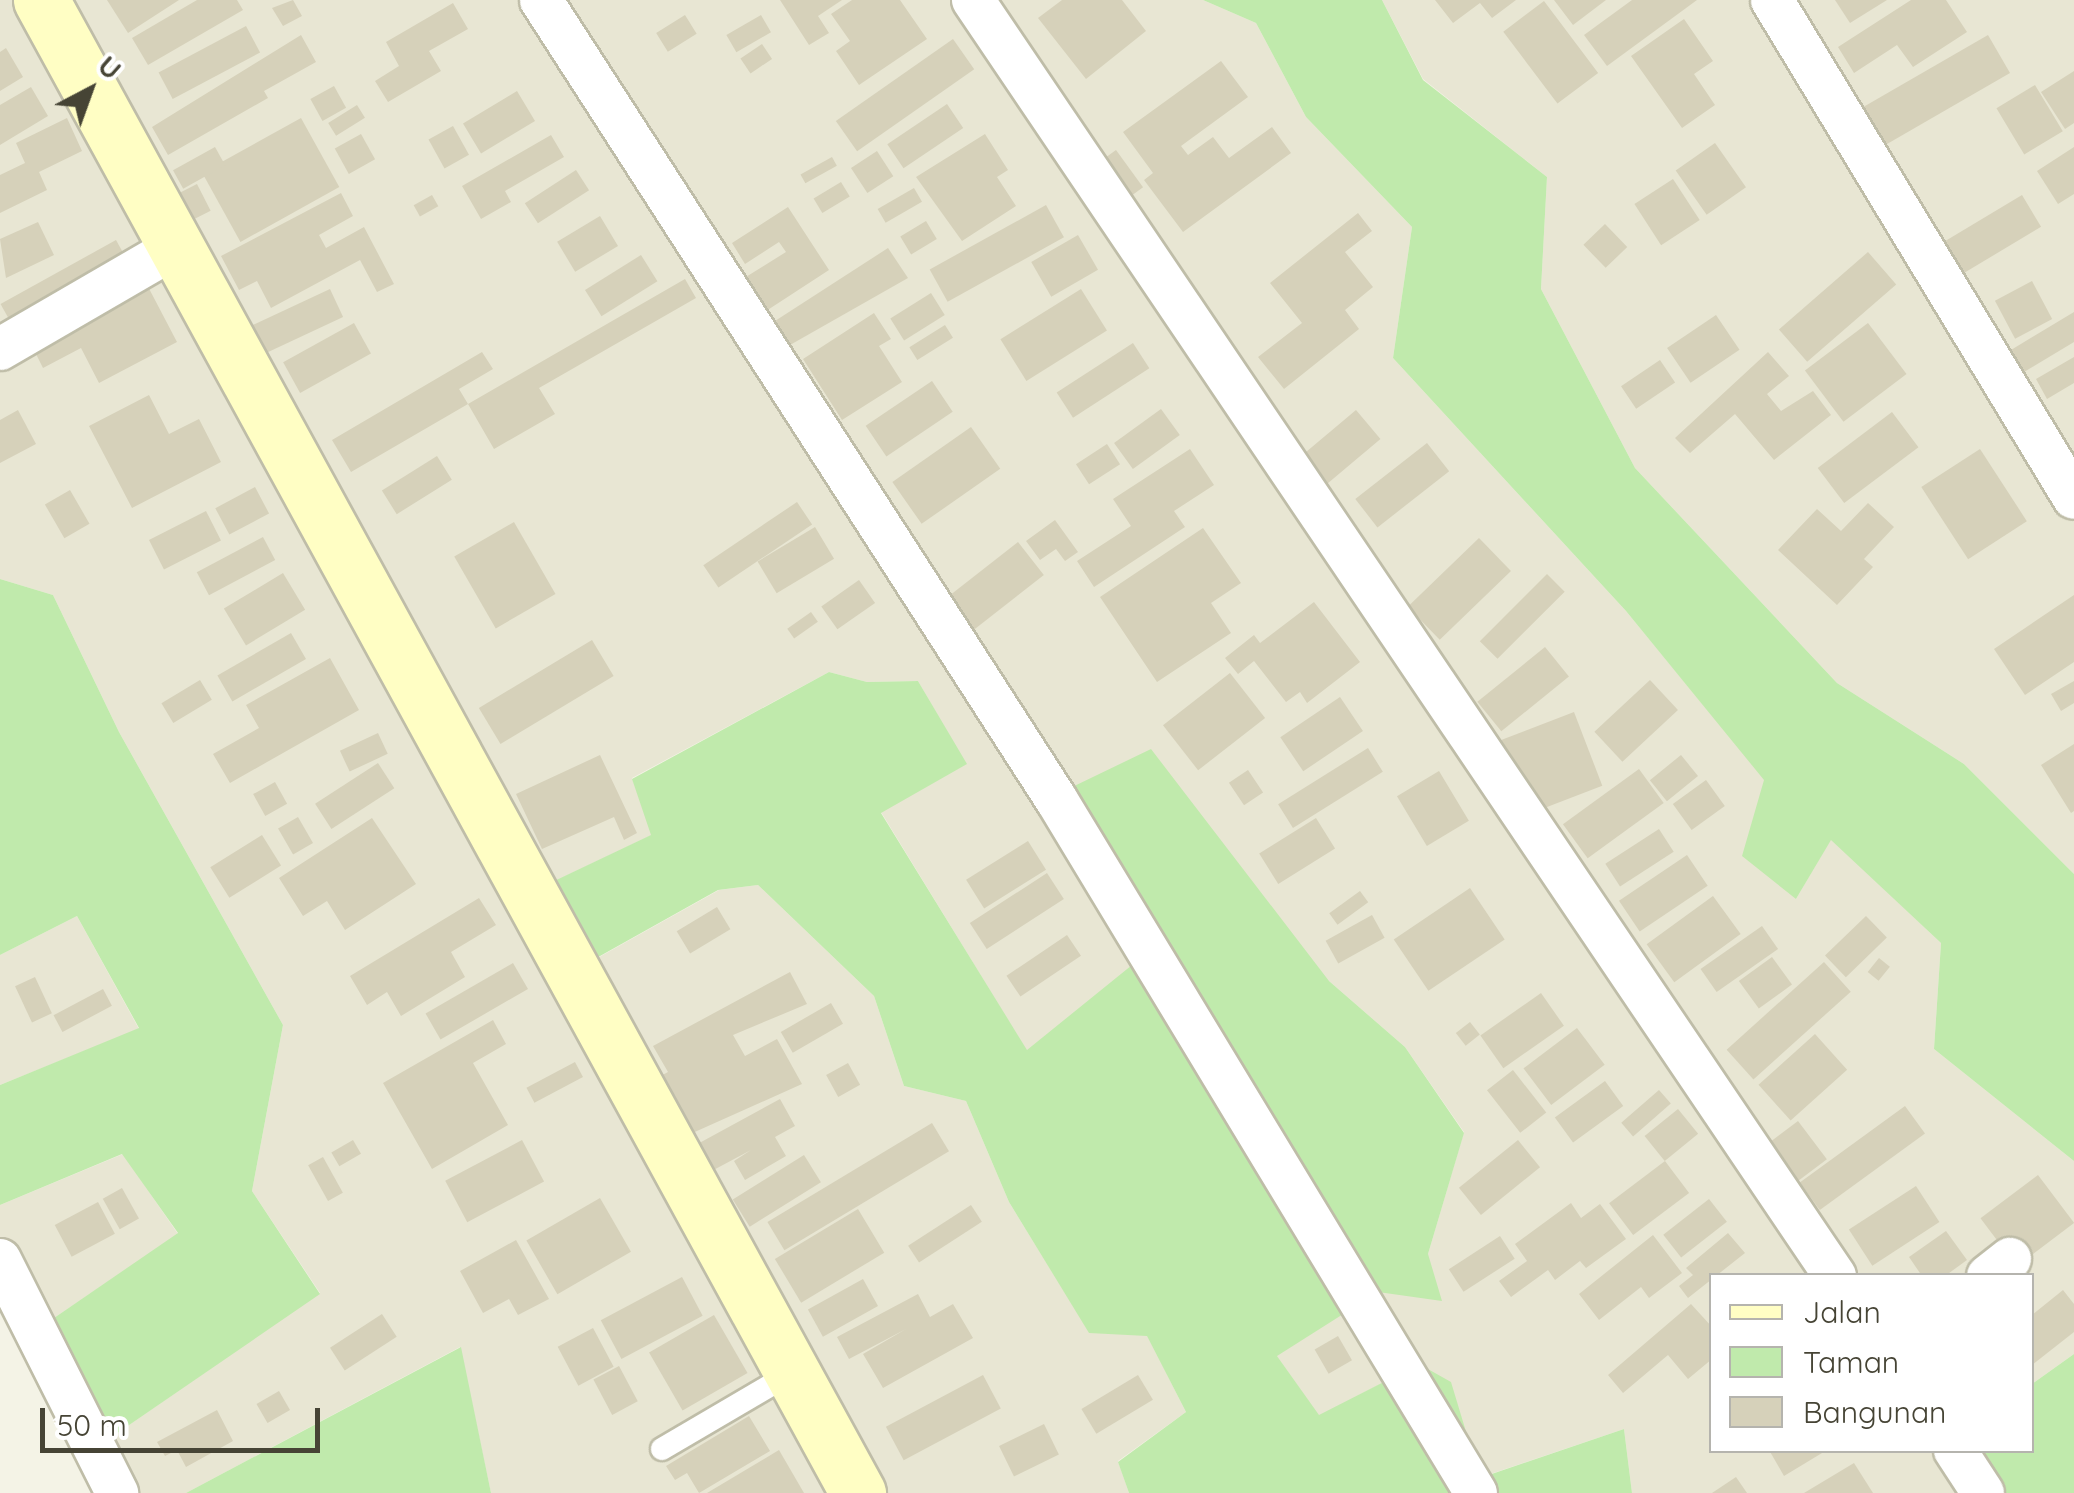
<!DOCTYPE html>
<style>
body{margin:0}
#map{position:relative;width:2074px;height:1493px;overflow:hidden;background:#f4f3e6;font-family:Quicksand,sans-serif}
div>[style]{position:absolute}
.residential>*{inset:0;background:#e8e6d3}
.green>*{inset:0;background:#c0eaac}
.building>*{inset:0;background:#d6d1ba;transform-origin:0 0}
.roads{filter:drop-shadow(2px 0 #bfbda8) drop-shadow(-2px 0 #bfbda8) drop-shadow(0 2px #bfbda8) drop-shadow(0 -2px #bfbda8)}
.lane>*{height:22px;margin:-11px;padding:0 11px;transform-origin:11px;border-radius:11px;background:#fff}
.street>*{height:42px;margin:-21px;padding:0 21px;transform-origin:21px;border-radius:21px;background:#fff}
.secondary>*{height:55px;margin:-27.5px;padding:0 27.5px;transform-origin:27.5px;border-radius:27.5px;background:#fffec4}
span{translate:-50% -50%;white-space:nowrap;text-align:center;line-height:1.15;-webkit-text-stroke:10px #fff;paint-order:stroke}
.legend{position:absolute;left:1709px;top:1273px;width:325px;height:180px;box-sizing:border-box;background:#fff;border:2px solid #b5b4ae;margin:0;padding:12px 18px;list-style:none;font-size:30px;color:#464435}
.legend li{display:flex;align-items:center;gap:20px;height:50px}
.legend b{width:50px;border:2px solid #b5b4ae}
.north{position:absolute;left:40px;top:40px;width:100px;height:100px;-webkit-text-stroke:8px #fff;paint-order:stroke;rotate:41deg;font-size:28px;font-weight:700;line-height:40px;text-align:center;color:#464435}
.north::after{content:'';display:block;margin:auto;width:35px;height:45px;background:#464435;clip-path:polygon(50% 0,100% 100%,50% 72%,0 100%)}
.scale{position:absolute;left:40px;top:1408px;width:280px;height:45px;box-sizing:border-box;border:5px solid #464435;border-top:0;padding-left:12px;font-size:30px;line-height:35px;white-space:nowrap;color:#464435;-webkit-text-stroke:8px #fff;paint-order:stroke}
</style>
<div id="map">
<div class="residential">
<div style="clip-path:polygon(0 0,1203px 0,1256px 23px,1306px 117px,1412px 227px,1393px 358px,1626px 611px,1765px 780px,1796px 899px,1831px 839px,1941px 943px,1934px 1049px,2074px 1161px,2074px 1354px,2032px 1384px,2032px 1276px,1712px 1276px,1712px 1450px,1965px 1451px,1994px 1493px,1632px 1493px,1624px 1429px,1479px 1478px,1419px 1364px,1319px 1416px,1276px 1355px,1428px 1254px,1464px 1132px,1405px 1047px,1329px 981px,1159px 944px,1027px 1051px,881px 812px,966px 764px,918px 681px,867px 682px,829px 672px,632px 778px,652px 835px,530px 893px,576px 970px,719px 890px,758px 885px,874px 996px,904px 1086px,966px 1101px,1009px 1202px,1089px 1332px,1147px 1335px,1186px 1412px,1118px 1461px,1129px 1493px,491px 1493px,460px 1347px,186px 1493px,124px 1493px,100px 1445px,320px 1293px,252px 1191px,283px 1025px,119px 732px,53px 595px,0 579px)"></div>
<div style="clip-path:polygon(1382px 0,2074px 0,2074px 874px,1964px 764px,1837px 683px,1635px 468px,1541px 289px,1547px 177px,1423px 79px)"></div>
<div style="clip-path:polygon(77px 916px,139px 1029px,0 1085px,0 955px)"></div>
<div style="clip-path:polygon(123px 1154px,178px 1234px,38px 1329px,0 1247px,0 1205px)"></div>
</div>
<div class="green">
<div style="clip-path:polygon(1203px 0,1382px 0,1423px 80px,1547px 177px,1541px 289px,1635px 468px,1837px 683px,1964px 764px,2074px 874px,2074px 1161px,1934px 1049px,1941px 943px,1831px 840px,1796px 899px,1742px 856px,1764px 780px,1626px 611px,1393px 358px,1412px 227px,1306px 117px,1256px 23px)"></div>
<div style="clip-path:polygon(0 579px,53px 595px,119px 732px,283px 1025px,252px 1191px,320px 1294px,100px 1445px,38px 1329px,178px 1233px,122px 1154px,0 1205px,0 1085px,139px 1028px,77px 916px,0 955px)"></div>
<div style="clip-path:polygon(829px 672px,867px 682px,918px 681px,967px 764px,881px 813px,1027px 1050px,1158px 944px,1066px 790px,1151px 749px,1329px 981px,1405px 1047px,1464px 1133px,1428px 1254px,1442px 1301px,1378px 1292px,1277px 1356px,1319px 1415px,1419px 1364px,1451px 1382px,1480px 1478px,1624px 1429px,1632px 1493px,1129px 1493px,1118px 1462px,1186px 1412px,1147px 1336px,1089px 1333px,1009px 1202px,966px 1101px,904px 1086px,874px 996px,758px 885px,718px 890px,575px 970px,529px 893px,651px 835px,632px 779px)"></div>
<div style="clip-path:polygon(461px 1347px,491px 1493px,186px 1493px)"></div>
<div style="clip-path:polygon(2074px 1354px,2074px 1493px,1994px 1493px,1965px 1451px,2032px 1450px,2032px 1384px)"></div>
</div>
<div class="building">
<div style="clip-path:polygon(107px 0,179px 0,128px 33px)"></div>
<div style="clip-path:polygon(197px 0,237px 0,243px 10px,148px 65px,132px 38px)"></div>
<div style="clip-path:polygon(293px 0,302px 16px,283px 26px,272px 8px)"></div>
<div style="clip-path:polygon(780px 0,842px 0,818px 16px,829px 33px,809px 45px)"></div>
<div style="clip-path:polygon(852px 0,900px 0,927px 39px,859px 85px,836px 51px,850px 41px,831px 14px)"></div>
<div style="clip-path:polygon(1062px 0,1122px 0,1146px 31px,1086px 79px,1038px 18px)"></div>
<div style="clip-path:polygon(1435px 0,1516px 0,1492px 18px,1480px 3px,1453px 23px)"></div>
<div style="clip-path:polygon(1554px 0,1606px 0,1573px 25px)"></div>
<div style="clip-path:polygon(1632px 0,1697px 0,1607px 66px,1584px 35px)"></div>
<div style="clip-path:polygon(1835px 0,1887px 0,1850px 23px)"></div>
<div style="clip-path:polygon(1911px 0,1946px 0,1967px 32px,1913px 67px,1897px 45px,1854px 73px,1838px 47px)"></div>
<div style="left:1544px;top:1px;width:90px;height:51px;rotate:53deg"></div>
<div style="clip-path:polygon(453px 3px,468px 29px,429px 51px,441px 71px,388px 102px,375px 81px,399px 66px,386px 42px)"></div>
<div style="left:685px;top:15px;width:22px;height:34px;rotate:58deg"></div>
<div style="left:761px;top:15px;width:20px;height:40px;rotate:60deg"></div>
<div style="clip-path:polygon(1684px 19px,1713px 61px,1694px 74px,1715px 105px,1682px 128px,1631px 56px)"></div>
<div style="left:246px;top:26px;width:30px;height:99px;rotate:62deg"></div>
<div style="clip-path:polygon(301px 35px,316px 62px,264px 91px,268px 98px,168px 155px,152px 127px)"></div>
<div style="left:1988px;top:35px;width:44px;height:150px;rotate:60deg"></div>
<div style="left:953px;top:39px;width:37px;height:143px;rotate:55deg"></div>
<div style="left:762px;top:44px;width:18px;height:26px;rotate:56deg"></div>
<div style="clip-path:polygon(6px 48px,23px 77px,0 91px,0 52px)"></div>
<div style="clip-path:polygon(1221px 61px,1248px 97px,1181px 146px,1188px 155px,1213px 137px,1229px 158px,1272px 127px,1291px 153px,1183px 232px,1144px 180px,1153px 173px,1123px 132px)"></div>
<div style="clip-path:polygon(2074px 71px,2074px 123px,2065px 129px,2041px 92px)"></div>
<div style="left:2035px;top:85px;width:54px;height:45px;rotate:59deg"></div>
<div style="left:334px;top:86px;width:25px;height:27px;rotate:61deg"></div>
<div style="clip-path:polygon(31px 87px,48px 116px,0 145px,0 105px)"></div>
<div style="left:517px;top:91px;width:35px;height:63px;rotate:59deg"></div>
<div style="left:947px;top:104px;width:29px;height:72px;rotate:56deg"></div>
<div style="left:357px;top:105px;width:15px;height:34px;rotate:58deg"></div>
<div style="clip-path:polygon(67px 118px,82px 151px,39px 172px,47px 190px,0 213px,0 175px,25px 163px,16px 143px)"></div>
<div style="left:301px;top:118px;width:79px;height:113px;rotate:61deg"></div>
<div style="left:453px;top:126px;width:33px;height:28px;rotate:61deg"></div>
<div style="left:361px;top:134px;width:29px;height:30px;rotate:61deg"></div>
<div style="clip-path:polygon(985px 134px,1008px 170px,997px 177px,1016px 206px,962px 241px,916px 177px)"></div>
<div style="clip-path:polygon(551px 135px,564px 157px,505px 191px,511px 202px,481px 219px,462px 186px)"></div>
<div style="left:1715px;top:143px;width:54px;height:48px;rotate:55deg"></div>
<div style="left:215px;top:147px;width:21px;height:48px;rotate:61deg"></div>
<div style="clip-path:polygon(2074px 147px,2074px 194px,2058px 204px,2037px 171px)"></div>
<div style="left:1116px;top:150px;width:46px;height:26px;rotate:54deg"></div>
<div style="left:877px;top:151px;width:30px;height:31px;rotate:57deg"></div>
<div style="left:832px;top:157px;width:10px;height:36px;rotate:61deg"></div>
<div style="left:576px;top:170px;width:24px;height:61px;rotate:57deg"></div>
<div style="left:1673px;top:179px;width:49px;height:46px;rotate:57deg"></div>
<div style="left:841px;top:182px;width:17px;height:32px;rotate:59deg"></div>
<div style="left:197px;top:184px;width:30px;height:31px;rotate:63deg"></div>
<div style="left:914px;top:188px;width:16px;height:42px;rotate:60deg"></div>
<div style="clip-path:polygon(341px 193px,353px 216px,319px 235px,326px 248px,364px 227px,394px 284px,377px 292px,360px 260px,271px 308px,257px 281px,239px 290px,221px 256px)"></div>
<div style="left:432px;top:195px;width:13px;height:21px;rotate:61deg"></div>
<div style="left:2022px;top:195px;width:37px;height:107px;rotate:59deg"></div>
<div style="left:1046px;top:205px;width:37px;height:133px;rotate:61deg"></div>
<div style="clip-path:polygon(788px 207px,829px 270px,763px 313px,741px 280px,786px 252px,779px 242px,745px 264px,732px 243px)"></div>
<div style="clip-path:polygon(1358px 213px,1372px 231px,1345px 252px,1373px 287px,1345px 310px,1359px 329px,1284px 389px,1258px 357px,1302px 323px,1270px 283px)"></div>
<div style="left:600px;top:216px;width:35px;height:50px;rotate:59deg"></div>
<div style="left:926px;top:221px;width:21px;height:30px;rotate:59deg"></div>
<div style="clip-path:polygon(38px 222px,54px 255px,6px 278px,0 239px)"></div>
<div style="left:1605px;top:224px;width:32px;height:30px;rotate:46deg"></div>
<div style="left:1078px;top:235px;width:40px;height:54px;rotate:60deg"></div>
<div style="left:116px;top:240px;width:25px;height:132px;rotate:61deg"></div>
<div style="clip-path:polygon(888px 248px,908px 278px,790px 345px,775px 321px)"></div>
<div style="left:1868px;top:252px;width:43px;height:118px;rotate:49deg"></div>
<div style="left:641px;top:255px;width:31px;height:66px;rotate:58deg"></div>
<div style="clip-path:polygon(144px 279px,177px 342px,99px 383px,81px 348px,43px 368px,33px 348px)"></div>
<div style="clip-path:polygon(685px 279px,696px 298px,539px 388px,555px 414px,494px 449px,468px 404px)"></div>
<div style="left:2032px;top:281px;width:43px;height:42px;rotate:62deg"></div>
<div style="left:330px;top:289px;width:31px;height:95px;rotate:65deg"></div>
<div style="left:1081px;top:289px;width:49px;height:95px;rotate:58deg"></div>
<div style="left:931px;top:293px;width:26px;height:48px;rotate:58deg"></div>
<div style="clip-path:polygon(2074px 312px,2074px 342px,2019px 375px,2006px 353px)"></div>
<div style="clip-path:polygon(874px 313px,891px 339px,879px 346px,902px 382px,842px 420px,803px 359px)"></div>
<div style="left:1716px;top:315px;width:42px;height:59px;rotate:56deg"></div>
<div style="left:354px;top:323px;width:35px;height:81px;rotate:61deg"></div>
<div style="left:1868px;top:323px;width:64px;height:79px;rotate:53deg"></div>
<div style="left:945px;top:325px;width:15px;height:42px;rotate:58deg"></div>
<div style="left:1133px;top:343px;width:30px;height:91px;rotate:57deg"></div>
<div style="clip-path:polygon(482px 352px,493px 369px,459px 389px,468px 404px,351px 472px,332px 440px)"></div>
<div style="clip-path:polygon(1768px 352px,1789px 376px,1767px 394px,1781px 411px,1813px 391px,1831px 415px,1774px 460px,1735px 414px,1690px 453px,1675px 438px)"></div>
<div style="clip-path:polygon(2074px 357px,2074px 383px,2047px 399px,2036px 379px)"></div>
<div style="left:1660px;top:360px;width:27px;height:47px;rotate:56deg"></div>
<div style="left:932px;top:381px;width:37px;height:80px;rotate:56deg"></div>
<div style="clip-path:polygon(149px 395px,169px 434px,199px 419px,221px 462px,132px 508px,89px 426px)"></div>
<div style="left:1161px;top:409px;width:32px;height:58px;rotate:54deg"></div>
<div style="clip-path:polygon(18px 410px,36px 444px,0 463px,0 420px)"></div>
<div style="left:1356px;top:410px;width:38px;height:71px;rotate:50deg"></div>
<div style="left:1892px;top:412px;width:44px;height:93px;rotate:53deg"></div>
<div style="left:971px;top:427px;width:51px;height:96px;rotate:55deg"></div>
<div style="left:1427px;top:443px;width:36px;height:91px;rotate:52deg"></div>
<div style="left:1107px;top:444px;width:24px;height:37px;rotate:57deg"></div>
<div style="clip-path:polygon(1190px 449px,1214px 485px,1174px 511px,1185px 527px,1094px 587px,1077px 561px,1131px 526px,1113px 499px)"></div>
<div style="left:1980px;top:449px;width:86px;height:70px;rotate:57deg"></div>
<div style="left:437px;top:456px;width:28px;height:65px;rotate:58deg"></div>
<div style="left:255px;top:487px;width:30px;height:45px;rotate:62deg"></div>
<div style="left:70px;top:490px;width:39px;height:29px;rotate:60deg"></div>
<div style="left:797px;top:502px;width:27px;height:113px;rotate:56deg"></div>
<div style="clip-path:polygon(1868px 503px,1894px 527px,1864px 559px,1873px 567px,1837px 605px,1778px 550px,1817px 509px,1841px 531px)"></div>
<div style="left:206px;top:511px;width:33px;height:64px;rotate:63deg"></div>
<div style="clip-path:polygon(1055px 520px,1078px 552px,1065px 561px,1056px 549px,1040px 560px,1026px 541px)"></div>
<div style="left:514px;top:522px;width:83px;height:69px;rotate:60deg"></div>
<div style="left:815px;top:527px;width:37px;height:67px;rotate:59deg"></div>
<div style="clip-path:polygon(1203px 528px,1241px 583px,1211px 603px,1231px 633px,1157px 682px,1100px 597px)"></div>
<div style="left:263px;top:537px;width:26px;height:75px;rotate:62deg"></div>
<div style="left:1479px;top:538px;width:46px;height:99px;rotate:46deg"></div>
<div style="left:1018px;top:542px;width:42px;height:90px;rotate:52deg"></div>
<div style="left:283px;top:573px;width:43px;height:69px;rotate:59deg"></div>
<div style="left:1547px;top:574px;width:25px;height:95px;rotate:45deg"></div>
<div style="left:859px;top:580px;width:28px;height:46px;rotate:55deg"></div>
<div style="clip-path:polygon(2074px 595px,2074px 662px,2025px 695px,1994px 649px)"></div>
<div style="clip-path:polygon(1314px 602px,1360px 662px,1307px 703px,1300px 692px,1286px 702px,1254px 661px,1238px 674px,1225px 658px,1254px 635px,1260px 643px)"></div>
<div style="left:811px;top:612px;width:12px;height:29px;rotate:55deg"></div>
<div style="left:291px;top:633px;width:30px;height:85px;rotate:60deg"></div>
<div style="left:592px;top:640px;width:42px;height:132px;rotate:59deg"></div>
<div style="left:1545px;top:647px;width:38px;height:87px;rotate:51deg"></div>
<div style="clip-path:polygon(330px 658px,359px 710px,230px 783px,213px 754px,259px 728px,246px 705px)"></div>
<div style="left:1230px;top:673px;width:57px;height:85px;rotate:52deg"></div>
<div style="left:200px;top:680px;width:23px;height:45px;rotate:59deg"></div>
<div style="left:1650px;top:680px;width:41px;height:76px;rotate:47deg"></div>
<div style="clip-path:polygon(2074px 681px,2074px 703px,2061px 711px,2051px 694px)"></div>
<div style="left:1340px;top:697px;width:41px;height:72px;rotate:56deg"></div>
<div style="left:1574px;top:712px;width:79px;height:78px;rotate:69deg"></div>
<div style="left:378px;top:733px;width:23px;height:42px;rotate:65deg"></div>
<div style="clip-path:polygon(2074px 744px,2074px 811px,2071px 813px,2041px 765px)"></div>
<div style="left:1368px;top:748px;width:28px;height:106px;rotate:58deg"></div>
<div style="clip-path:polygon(600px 755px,637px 833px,624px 840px,614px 817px,542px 849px,516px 794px)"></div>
<div style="left:1681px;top:755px;width:27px;height:40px;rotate:51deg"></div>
<div style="left:378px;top:763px;width:30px;height:75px;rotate:57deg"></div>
<div style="left:1639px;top:769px;width:42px;height:94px;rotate:54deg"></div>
<div style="left:1248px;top:770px;width:27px;height:23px;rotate:56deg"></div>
<div style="left:1439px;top:771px;width:58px;height:49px;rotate:59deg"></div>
<div style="left:1706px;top:780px;width:32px;height:41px;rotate:54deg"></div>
<div style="left:275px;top:782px;width:25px;height:25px;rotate:61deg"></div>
<div style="left:298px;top:817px;width:30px;height:23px;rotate:60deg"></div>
<div style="clip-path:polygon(372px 818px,416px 884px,345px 930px,327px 901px,303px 916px,279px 878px)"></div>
<div style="left:1316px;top:818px;width:36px;height:67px;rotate:58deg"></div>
<div style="left:1659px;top:829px;width:27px;height:64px;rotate:57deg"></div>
<div style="left:262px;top:835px;width:36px;height:61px;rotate:58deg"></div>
<div style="left:1028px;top:841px;width:34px;height:73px;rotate:58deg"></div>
<div style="left:1687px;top:855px;width:37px;height:82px;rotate:56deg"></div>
<div style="left:1047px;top:873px;width:31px;height:92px;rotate:57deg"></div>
<div style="left:1470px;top:888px;width:62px;height:92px;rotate:56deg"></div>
<div style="left:1360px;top:891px;width:14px;height:38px;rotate:54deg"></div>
<div style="left:1713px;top:896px;width:47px;height:82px;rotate:54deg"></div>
<div style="clip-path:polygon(479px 898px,496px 925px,451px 952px,465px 977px,401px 1016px,387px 992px,367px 1005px,350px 976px)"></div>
<div style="left:717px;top:907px;width:26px;height:47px;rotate:59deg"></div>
<div style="left:1372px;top:915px;width:26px;height:53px;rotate:61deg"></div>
<div style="left:1866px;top:916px;width:30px;height:57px;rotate:46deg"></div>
<div style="left:1762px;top:926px;width:28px;height:75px;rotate:55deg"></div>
<div style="left:1067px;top:935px;width:25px;height:73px;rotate:56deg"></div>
<div style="left:1772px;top:957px;width:34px;height:41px;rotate:54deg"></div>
<div style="left:1879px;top:958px;width:14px;height:18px;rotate:39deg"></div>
<div style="left:1824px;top:962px;width:40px;height:131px;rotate:48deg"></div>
<div style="left:513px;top:963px;width:30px;height:101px;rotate:60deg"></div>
<div style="clip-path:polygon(790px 972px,807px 1004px,733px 1035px,745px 1056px,777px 1039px,802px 1084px,688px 1135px,657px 1078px,668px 1072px,653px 1046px)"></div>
<div style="left:35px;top:977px;width:40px;height:22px;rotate:65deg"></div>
<div style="left:103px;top:989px;width:19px;height:56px;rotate:62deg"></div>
<div style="left:1541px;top:993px;width:40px;height:74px;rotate:55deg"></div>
<div style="left:831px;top:1003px;width:24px;height:58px;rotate:60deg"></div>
<div style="clip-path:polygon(493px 1020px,506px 1044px,473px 1063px,508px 1125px,432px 1169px,383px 1083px)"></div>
<div style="left:1470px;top:1022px;width:16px;height:18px;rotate:52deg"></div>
<div style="left:1577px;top:1028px;width:46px;height:67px;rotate:53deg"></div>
<div style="left:1815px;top:1034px;width:48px;height:76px;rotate:48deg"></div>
<div style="left:575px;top:1062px;width:17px;height:55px;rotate:62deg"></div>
<div style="left:848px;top:1063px;width:25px;height:25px;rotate:61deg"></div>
<div style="left:1513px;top:1070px;width:54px;height:33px;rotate:52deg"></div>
<div style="left:1605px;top:1081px;width:31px;height:62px;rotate:54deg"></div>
<div style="left:1659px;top:1090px;width:18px;height:50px;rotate:49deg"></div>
<div style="clip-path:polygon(780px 1099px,795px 1126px,775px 1137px,786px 1156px,745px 1180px,734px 1161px,751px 1150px,706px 1174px,692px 1147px)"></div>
<div style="left:1905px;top:1106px;width:34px;height:130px;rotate:54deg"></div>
<div style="left:1678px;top:1109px;width:32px;height:43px;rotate:51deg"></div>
<div style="left:1798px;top:1121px;width:48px;height:54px;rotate:53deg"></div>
<div style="left:932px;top:1123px;width:33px;height:192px;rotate:59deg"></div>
<div style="left:353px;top:1140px;width:16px;height:25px;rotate:60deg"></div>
<div style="left:522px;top:1140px;width:47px;height:87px;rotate:62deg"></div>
<div style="left:1518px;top:1140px;width:35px;height:76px;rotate:51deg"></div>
<div style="left:804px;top:1155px;width:32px;height:84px;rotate:58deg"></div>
<div style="left:323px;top:1157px;width:41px;height:17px;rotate:61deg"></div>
<div style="left:1665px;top:1161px;width:40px;height:70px;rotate:53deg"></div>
<div style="left:2038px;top:1175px;width:60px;height:72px;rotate:53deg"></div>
<div style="left:1916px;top:1186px;width:43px;height:80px;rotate:57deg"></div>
<div style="left:122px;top:1188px;width:35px;height:22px;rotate:61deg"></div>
<div style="left:600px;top:1198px;width:62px;height:85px;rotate:60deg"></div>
<div style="left:1709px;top:1199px;width:29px;height:58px;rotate:52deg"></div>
<div style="left:98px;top:1202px;width:36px;height:49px;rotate:62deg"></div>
<div style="clip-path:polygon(1571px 1203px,1581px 1218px,1600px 1204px,1626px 1239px,1586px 1268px,1580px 1261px,1555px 1280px,1548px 1270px,1511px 1297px,1499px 1281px,1527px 1261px,1515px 1244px)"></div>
<div style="left:971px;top:1205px;width:20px;height:75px;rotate:57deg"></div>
<div style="left:858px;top:1209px;width:51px;height:97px;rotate:59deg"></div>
<div style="clip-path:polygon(1946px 1231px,1967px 1260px,1945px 1276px,1922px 1276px,1909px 1257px)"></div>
<div style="clip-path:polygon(1728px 1233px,1745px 1253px,1688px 1298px,1679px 1286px,1693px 1275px,1686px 1268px)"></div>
<div style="clip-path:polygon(1653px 1235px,1682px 1273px,1649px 1298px,1641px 1287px,1599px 1320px,1579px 1294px)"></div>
<div style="left:1500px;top:1236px;width:27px;height:61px;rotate:57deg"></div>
<div style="clip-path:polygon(516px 1240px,549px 1299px,518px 1315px,509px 1299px,483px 1313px,460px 1271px)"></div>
<div style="left:682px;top:1277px;width:44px;height:92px;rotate:62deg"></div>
<div style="left:863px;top:1279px;width:31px;height:63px;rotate:61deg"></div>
<div style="clip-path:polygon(2063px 1290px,2074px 1304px,2074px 1332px,2032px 1365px,2032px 1315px)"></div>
<div style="clip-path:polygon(918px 1294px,930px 1317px,953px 1304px,973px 1338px,883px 1388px,863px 1354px,906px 1329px,849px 1359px,837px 1337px)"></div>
<div style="clip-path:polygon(1691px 1304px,1712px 1327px,1712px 1359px,1688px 1379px,1668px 1355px,1623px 1393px,1608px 1375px)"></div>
<div style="left:382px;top:1314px;width:27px;height:62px;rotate:57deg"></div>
<div style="left:714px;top:1315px;width:67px;height:75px;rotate:60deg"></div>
<div style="left:593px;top:1328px;width:44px;height:40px;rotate:62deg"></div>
<div style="left:1338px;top:1336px;width:28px;height:27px;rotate:60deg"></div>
<div style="left:619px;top:1366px;width:40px;height:29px;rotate:62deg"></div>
<div style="left:983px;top:1375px;width:38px;height:110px;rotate:62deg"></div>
<div style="left:1138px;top:1375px;width:29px;height:66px;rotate:59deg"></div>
<div style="left:279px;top:1391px;width:22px;height:26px;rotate:60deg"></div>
<div style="clip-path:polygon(217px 1410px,233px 1441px,186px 1467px,177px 1450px,165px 1456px,157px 1442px)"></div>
<div style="clip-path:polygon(749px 1416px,770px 1451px,699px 1493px,687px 1473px,675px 1480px,666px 1466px)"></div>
<div style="left:1044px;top:1424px;width:34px;height:50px;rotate:64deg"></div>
<div style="clip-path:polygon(779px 1450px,804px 1493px,707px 1493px)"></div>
<div style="clip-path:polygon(1769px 1450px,1827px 1450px,1784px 1476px)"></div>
<div style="clip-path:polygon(1854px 1463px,1873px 1493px,1804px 1493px)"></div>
<div style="clip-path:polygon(1736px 1477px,1747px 1493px,1712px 1493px)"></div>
</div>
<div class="roads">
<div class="lane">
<div style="left:662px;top:1449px;width:148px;rotate:-30.4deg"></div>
</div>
<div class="street">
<div style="left:541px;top:0;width:951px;rotate:57.2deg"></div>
<div style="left:1056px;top:799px;width:811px;rotate:58.82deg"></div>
<div style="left:973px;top:0;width:1540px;rotate:55.96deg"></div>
<div style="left:1772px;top:0;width:582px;rotate:58.77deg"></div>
<div style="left:0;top:349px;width:206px;rotate:-30.1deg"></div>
<div style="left:0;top:1260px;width:261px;rotate:63.3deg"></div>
<div style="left:1988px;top:1276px;width:28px;rotate:-38deg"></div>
<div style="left:1955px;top:1450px;width:51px;rotate:56.9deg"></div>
</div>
<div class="secondary">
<div style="left:41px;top:0;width:1702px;rotate:61.31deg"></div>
</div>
</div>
<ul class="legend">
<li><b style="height:12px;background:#fffec4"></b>Jalan</li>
<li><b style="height:28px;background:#c0eaac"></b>Taman</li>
<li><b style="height:28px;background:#d6d1ba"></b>Bangunan</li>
</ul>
<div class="north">U</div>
<div class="scale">50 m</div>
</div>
